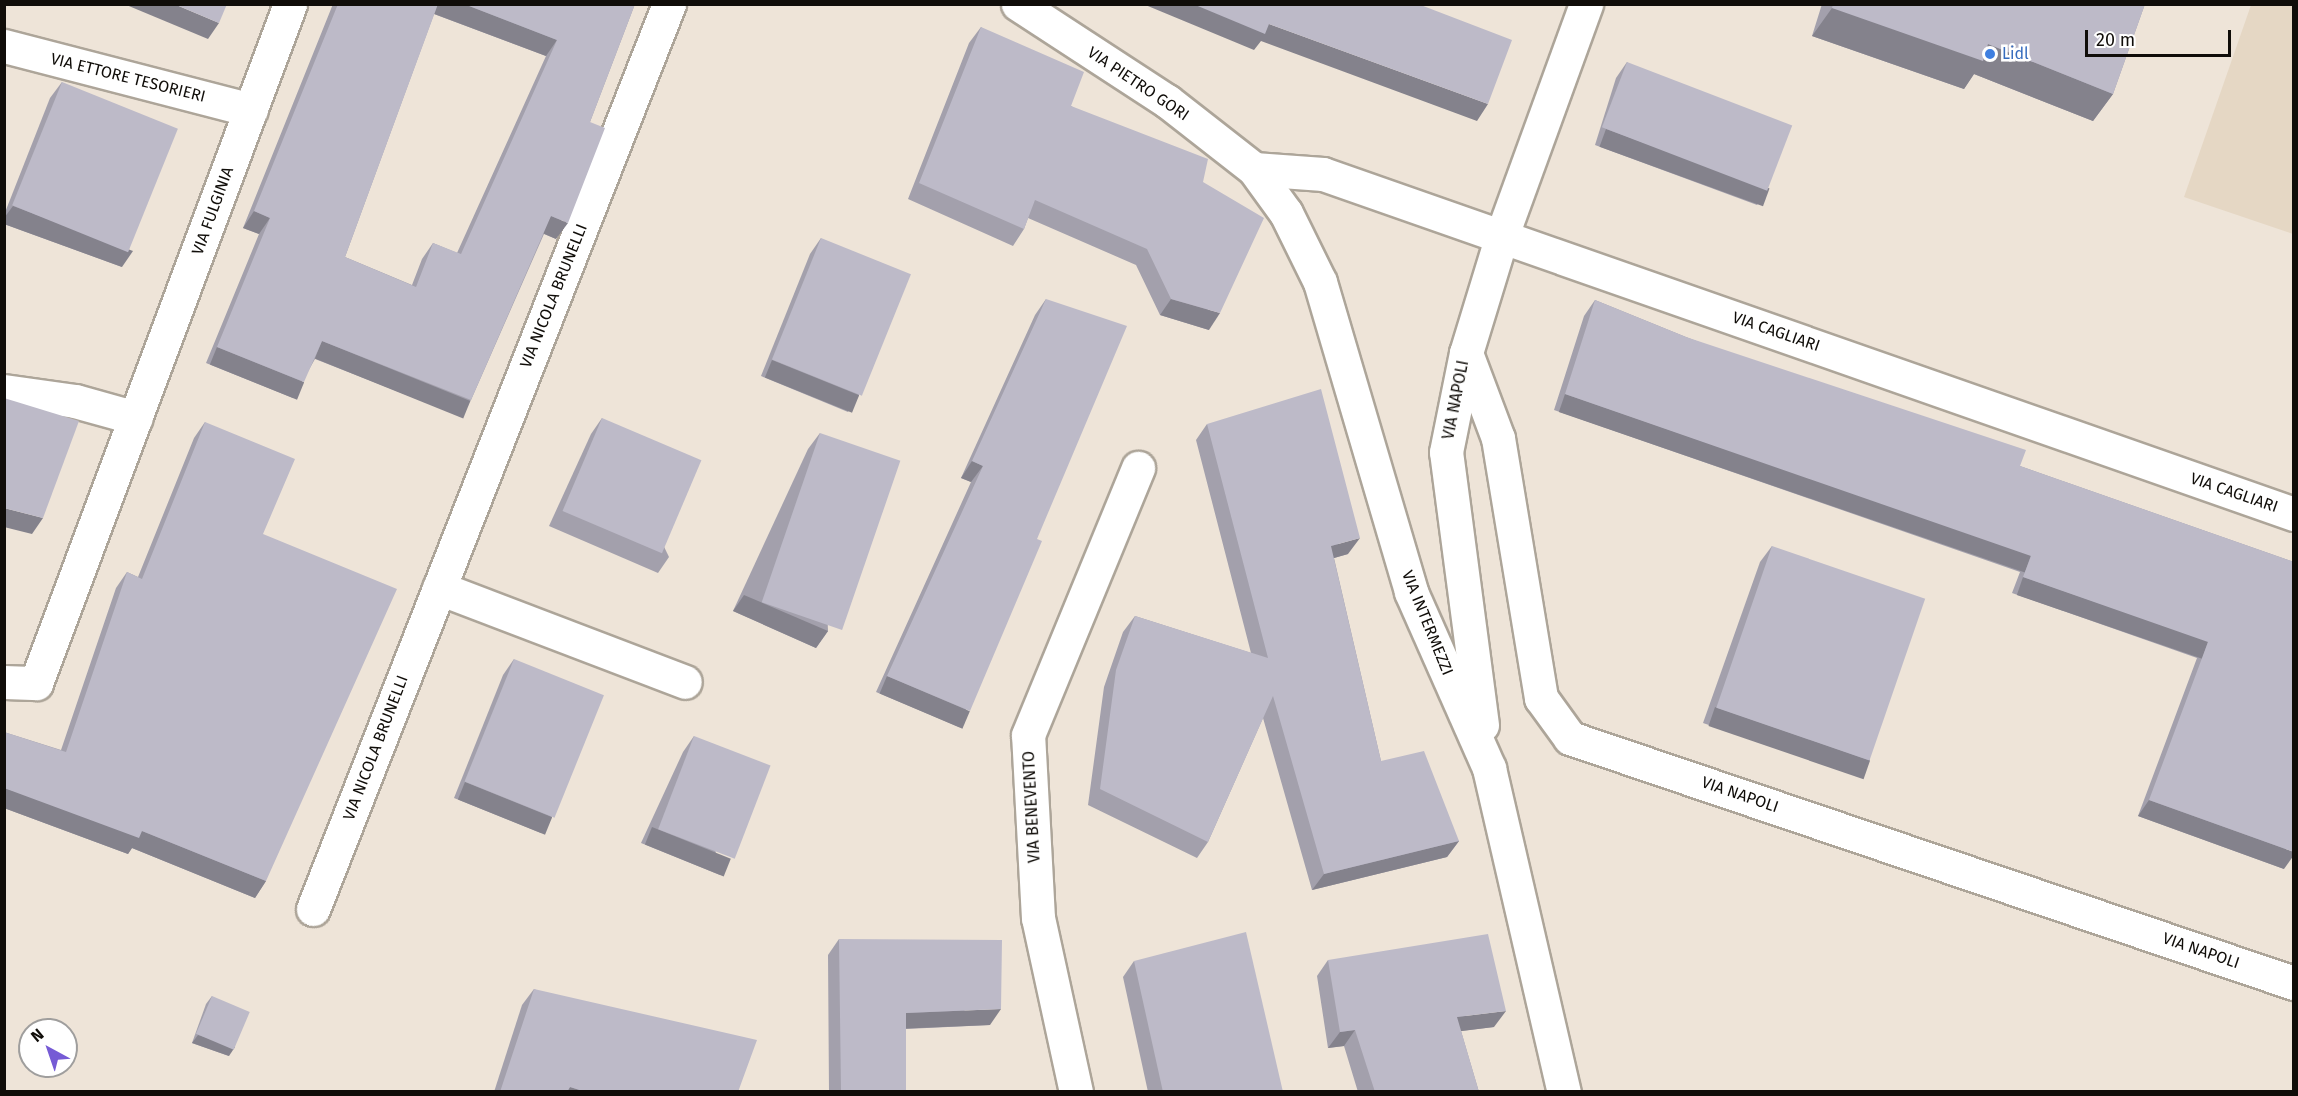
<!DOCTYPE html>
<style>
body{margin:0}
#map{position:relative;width:2298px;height:1096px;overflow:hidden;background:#eee4d8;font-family:"Fira Sans",sans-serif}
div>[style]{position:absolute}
.built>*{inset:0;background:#e5d7c4}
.roads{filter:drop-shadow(2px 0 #ada599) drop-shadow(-2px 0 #ada599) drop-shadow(0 2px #ada599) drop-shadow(0 -2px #ada599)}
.minor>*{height:33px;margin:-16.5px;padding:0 16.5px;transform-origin:16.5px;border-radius:16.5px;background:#fff}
.wall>*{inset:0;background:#a3a0ac}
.shaded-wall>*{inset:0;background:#84828c;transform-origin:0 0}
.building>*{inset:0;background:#bdbac8;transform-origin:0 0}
.dots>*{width:16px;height:16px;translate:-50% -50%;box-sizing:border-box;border:3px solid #fff;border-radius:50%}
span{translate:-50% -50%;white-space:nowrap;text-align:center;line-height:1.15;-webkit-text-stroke:5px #fff;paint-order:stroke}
.shop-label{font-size:16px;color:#366cbe}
.left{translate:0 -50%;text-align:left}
.street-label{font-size:16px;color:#100d09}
.frame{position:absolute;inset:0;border:6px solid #100d09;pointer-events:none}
.north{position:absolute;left:18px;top:1018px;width:60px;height:60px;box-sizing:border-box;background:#fff;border:2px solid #9f9e9d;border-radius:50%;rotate:320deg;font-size:16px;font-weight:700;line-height:24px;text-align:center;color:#100d09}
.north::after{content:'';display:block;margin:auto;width:21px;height:27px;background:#765bd5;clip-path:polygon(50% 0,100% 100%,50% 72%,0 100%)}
.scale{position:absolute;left:2085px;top:30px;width:146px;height:27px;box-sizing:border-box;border:3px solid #100d09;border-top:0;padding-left:8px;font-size:18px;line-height:21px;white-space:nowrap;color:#100d09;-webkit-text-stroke:4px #fff;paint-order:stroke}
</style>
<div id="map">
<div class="built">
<div style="clip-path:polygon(2251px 5px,2293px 5px,2293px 234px,2184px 197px)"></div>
</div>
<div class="roads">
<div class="minor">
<div style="left:1018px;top:4px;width:178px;rotate:33.1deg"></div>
<div style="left:1167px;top:101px;width:110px;rotate:38deg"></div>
<div style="left:1254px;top:169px;width:54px;rotate:54deg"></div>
<div style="left:1286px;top:213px;width:77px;rotate:63.8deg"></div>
<div style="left:1320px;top:282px;width:323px;rotate:73.6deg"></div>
<div style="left:1411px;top:592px;width:193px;rotate:66.1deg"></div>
<div style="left:1489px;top:768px;width:333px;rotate:77deg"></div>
<div style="left:4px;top:46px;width:255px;rotate:14.5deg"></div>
<div style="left:1254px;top:169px;width:69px;rotate:4.1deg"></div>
<div style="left:1323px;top:174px;width:1029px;rotate:19.3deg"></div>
<div style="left:1466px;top:353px;width:91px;rotate:69.4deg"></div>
<div style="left:1498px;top:438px;width:264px;rotate:80.6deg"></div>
<div style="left:1541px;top:698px;width:49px;rotate:54.1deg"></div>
<div style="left:1570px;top:738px;width:764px;rotate:18.7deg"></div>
<div style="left:4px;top:391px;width:72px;rotate:8deg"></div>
<div style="left:75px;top:401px;width:63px;rotate:15.6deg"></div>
<div style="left:439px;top:588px;width:263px;rotate:20.9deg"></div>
<div style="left:4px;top:682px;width:32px;rotate:2deg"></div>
<div style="left:36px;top:683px;width:725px;rotate:-69.49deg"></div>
<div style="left:1482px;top:725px;width:275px;rotate:-97.5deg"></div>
<div style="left:1446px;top:452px;width:101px;rotate:-78.6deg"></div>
<div style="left:1466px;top:353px;width:123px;rotate:-73deg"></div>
<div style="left:1502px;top:235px;width:246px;rotate:-70deg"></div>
<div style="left:313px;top:909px;width:973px;rotate:-68.53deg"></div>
<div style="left:1076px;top:1092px;width:178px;rotate:-102.3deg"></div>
<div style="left:1038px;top:918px;width:183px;rotate:-93.1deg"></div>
<div style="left:1028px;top:735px;width:289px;rotate:-67.6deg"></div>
</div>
</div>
<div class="wall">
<div style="clip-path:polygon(evenodd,333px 4px,635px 4px,590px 122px,556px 239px,544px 234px,471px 400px,460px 416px,315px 359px,293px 398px,206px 363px,259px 234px,243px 228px,333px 4px,434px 14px,546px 56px,457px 253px,433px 243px,422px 259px,412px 285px,345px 257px,434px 14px)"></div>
<div style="clip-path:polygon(1822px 4px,2145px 4px,2113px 94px,2093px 121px,1974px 74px,1964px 89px,1812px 36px)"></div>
<div style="clip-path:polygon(981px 27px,1071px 106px,1203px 182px,1209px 330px,1160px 315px,1136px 265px,1028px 218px,1024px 229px,1013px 246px,908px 199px,969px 43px)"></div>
<div style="clip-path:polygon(1627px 62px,1769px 189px,1757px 205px,1595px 145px,1616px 78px)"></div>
<div style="clip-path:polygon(62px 82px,122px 267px,4px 224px,4px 215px,50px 98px)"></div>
<div style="clip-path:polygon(821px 238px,859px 395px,848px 412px,761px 376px,810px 254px)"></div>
<div style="clip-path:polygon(1046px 299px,1037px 539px,959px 727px,876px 692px,971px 482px,961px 478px,1035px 315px)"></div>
<div style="clip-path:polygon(1595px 300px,1686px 337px,2020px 466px,2294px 562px,2292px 741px,2284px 869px,2138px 816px,2197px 658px,2012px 593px,2020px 572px,1554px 410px,1584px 316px)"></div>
<div style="clip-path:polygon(602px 418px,669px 557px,658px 573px,549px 526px,591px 434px)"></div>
<div style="clip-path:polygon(205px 422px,263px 534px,266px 881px,255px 898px,132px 848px,128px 854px,4px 808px,4px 732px,61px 750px,116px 588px,127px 572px,138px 577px,194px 438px)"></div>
<div style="clip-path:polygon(1207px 424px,1348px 554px,1334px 558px,1381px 761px,1459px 841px,1447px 857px,1312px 890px,1263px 718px,1208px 842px,1197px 858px,1088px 805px,1104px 687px,1123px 632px,1135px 616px,1251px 653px,1196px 440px)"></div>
<div style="clip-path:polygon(820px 433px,828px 631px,816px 648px,733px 611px,808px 449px)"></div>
<div style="clip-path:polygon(1772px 546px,1870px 760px,1858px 776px,1703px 723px,1760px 562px)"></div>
<div style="clip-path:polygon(514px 659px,552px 817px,541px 833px,454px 798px,503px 675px)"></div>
<div style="clip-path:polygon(694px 736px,720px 875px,641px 843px,683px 752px)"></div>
<div style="clip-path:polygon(839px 939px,990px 1025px,906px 1029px,906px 1092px,829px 1092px,828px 955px)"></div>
<div style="clip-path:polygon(1328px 960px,1494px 1027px,1461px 1031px,1479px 1092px,1358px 1092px,1344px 1046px,1328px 1048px,1317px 976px)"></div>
<div style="clip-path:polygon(1134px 961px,1283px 1092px,1148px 1092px,1123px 977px)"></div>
<div style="clip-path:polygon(534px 989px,738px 1092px,494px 1092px,522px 1005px)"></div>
<div style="clip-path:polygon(212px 996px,229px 1056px,192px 1043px,206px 1004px)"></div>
</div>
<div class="shaded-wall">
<div style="clip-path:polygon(124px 4px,174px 4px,219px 23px,208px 39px)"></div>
<div style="clip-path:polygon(435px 4px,464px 4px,557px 40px,546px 56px,429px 12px)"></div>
<div style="clip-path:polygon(1143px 4px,1193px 4px,1269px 24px,1488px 104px,1477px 121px,1261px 41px,1254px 50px)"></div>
<div style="clip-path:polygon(1832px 8px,1988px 44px,2113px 94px,2093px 121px,1974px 74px,1964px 89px,1812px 36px)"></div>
<div style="left:1606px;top:129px;width:174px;height:19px;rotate:20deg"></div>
<div style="clip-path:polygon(13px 206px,133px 251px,122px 267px,4px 224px,4px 218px)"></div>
<div style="clip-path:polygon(254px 211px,270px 218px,259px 234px,243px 228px)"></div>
<div style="clip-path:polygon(551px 216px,568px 223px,556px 239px,540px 232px)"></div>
<div style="clip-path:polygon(1171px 299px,1220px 313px,1209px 330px,1160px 315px)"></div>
<div style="left:322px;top:341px;width:160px;height:19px;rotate:22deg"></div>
<div style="left:217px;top:347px;width:94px;height:19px;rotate:22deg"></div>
<div style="left:772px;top:360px;width:94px;height:19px;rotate:22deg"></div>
<div style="left:1565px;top:394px;width:493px;height:19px;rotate:19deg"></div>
<div style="clip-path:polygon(972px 461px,983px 466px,971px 482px,961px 478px)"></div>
<div style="clip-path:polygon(4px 508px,43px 518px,32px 534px,4px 527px)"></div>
<div style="clip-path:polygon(1360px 538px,1348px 554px,1320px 562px,1331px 546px)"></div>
<div style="left:2023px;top:577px;width:196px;height:19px;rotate:19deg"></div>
<div style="clip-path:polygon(744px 595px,828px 631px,816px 648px,733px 611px)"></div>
<div style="left:887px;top:676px;width:90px;height:19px;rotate:23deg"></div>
<div style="left:1715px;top:707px;width:164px;height:20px;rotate:19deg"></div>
<div style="left:465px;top:782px;width:94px;height:19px;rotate:22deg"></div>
<div style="clip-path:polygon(4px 788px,142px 831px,266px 881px,255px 898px,132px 848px,128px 854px,4px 808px)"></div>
<div style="clip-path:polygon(2149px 800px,2294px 852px,2294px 855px,2284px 869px,2138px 816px)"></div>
<div style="left:652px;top:827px;width:85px;height:19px;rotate:22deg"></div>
<div style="clip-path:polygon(1459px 841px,1447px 857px,1312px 890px,1324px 874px)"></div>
<div style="clip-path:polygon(1001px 1009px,990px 1025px,895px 1029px,906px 1013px)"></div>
<div style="clip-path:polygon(1506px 1011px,1494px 1027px,1446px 1033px,1457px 1017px)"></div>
<div style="clip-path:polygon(1355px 1030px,1344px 1046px,1328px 1048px,1340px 1032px)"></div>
<div style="clip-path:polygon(198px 1035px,235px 1047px,229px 1056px,192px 1043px)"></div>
<div style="clip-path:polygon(570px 1087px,586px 1092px,567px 1092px)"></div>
</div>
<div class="building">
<div style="clip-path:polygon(174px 4px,227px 4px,219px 23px)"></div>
<div style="clip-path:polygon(338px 4px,438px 4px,345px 257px,416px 287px,433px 243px,461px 254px,557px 40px,464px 4px,635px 4px,590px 122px,605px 128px,568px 223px,551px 216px,471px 400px,322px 341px,304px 382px,217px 347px,270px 218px,254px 211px)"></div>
<div style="clip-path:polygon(1193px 4px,1418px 4px,1512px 40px,1488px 104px,1269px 24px,1265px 34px)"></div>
<div style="clip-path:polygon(1833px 4px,2145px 4px,2113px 94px,1988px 44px,1983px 61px,1832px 8px)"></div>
<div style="clip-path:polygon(981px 27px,1084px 72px,1071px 106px,1208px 159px,1203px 182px,1264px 218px,1220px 313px,1171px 299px,1147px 249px,1035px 200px,1024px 229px,919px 183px)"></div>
<div style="left:1627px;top:62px;width:177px;height:70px;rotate:21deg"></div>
<div style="left:62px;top:82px;width:125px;height:133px;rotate:22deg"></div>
<div style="left:821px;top:238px;width:97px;height:131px;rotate:22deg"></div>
<div style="clip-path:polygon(1046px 299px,1127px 326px,1037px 539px,1042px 541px,970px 711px,887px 676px,983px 466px,972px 461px)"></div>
<div style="clip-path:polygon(1595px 300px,1686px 337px,2026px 450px,2020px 466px,2294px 562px,2294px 738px,2292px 741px,2294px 741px,2294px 852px,2149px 800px,2208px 642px,2023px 577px,2031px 556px,1565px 394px)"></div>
<div style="clip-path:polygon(1321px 389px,1360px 538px,1331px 546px,1381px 761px,1424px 751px,1459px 841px,1324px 874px,1273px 696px,1208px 842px,1100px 789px,1116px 670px,1135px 616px,1268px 658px,1207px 424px)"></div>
<div style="clip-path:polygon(4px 398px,79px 421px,43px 518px,4px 508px)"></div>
<div style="left:602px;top:418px;width:108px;height:101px;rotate:23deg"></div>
<div style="clip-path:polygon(205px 422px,295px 459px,263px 534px,397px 589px,266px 881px,142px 831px,139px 838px,4px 788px,4px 732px,66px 752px,127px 572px,142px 579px)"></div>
<div style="left:820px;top:433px;width:85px;height:179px;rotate:19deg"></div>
<div style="left:1772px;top:546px;width:162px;height:171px;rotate:19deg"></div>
<div style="left:514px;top:659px;width:97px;height:132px;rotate:22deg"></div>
<div style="left:694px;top:736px;width:82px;height:100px;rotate:21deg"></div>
<div style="clip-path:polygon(1246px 932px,1283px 1092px,1163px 1092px,1134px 961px)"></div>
<div style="clip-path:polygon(1488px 934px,1506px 1011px,1457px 1017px,1479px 1092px,1375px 1092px,1355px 1030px,1340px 1032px,1328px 960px)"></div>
<div style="clip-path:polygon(839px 939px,1002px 940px,1001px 1009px,906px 1013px,906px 1092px,841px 1092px)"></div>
<div style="clip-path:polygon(534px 989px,757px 1040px,738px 1092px,586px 1092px,570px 1087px,567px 1092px,500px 1092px)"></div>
<div style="left:212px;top:996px;width:41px;height:41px;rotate:23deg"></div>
</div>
<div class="dots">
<div style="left:1990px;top:54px;background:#3f7fe0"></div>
</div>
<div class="shop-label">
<span class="left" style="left:2002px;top:54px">Lidl</span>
</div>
<div class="street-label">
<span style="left:128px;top:78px;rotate:14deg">VIA ETTORE TESORIERI</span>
<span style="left:1138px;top:84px;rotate:34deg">VIA PIETRO GORI</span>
<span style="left:213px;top:211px;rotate:-70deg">VIA FULGINIA</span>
<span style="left:554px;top:296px;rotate:-68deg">VIA NICOLA BRUNELLI</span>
<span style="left:1776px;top:332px;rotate:19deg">VIA CAGLIARI</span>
<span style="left:1456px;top:400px;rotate:-79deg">VIA NAPOLI</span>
<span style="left:2234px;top:493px;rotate:19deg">VIA CAGLIARI</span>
<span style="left:1427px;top:623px;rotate:68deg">VIA INTERMEZZI</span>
<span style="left:376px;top:748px;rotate:-69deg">VIA NICOLA BRUNELLI</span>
<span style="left:1740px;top:795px;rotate:19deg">VIA NAPOLI</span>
<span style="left:1032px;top:807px;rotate:-93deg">VIA BENEVENTO</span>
<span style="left:2201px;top:951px;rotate:19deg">VIA NAPOLI</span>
</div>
<div class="frame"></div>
<div class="north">N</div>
<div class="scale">20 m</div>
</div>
